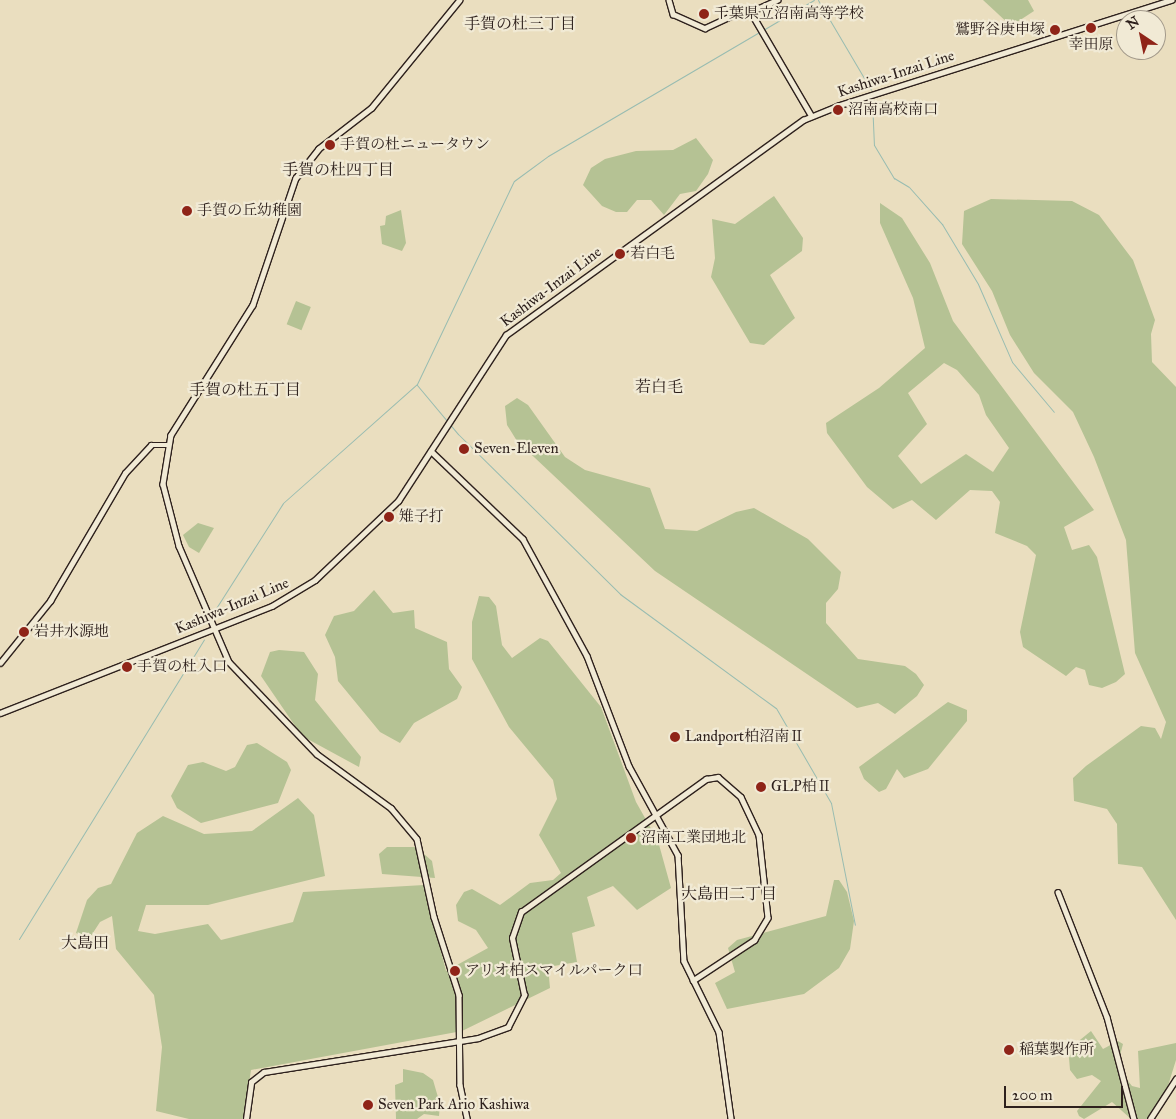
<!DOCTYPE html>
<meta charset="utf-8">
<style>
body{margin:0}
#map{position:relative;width:1176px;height:1119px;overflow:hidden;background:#eadebf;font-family:"IM FELL Great Primer","Noto Serif JP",serif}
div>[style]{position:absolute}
.green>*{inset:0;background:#b5c294;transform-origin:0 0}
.stream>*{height:1px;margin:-0.5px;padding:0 0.5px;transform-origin:0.5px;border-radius:0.5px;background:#98bcb1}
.roads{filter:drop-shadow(1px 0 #2e211d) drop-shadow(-1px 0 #2e211d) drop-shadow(0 1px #2e211d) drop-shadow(0 -1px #2e211d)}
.secondary>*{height:4.5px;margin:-2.25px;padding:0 2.25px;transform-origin:2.25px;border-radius:2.25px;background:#f1ead5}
.dots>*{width:14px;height:14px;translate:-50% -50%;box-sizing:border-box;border:2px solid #f1ead5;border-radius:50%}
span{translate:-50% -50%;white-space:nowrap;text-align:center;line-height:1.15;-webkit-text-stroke:4.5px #f1ead5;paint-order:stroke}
.poi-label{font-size:15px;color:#2e211d}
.left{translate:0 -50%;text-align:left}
.right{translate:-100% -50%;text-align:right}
.street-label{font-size:15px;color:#2e211d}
.neighbourhood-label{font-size:16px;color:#2e211d}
.north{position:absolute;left:1116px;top:10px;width:50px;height:50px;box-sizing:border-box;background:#f1ead5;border:1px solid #a39a8b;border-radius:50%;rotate:326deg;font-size:14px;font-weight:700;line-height:20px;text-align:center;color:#2e211d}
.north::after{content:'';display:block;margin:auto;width:18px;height:22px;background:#8f2418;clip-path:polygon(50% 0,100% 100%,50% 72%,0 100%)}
.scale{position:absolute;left:1004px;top:1086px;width:119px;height:22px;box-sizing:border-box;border:2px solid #2e211d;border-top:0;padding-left:6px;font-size:15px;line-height:18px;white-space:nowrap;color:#2e211d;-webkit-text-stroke:4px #f1ead5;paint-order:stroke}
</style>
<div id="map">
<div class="green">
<div style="clip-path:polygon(983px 0,1028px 0,1034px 11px,1011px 26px)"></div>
<div style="clip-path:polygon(696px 138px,713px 160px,708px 174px,696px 191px,680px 194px,664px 215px,651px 200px,637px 200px,627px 212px,616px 212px,602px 206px,583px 185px,591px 168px,605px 159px,636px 151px,673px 150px)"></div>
<div style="clip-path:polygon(774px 196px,803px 238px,802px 251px,770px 275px,795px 318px,764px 345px,750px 343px,711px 277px,715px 258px,712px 219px,735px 224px)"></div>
<div style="clip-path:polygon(991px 199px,1072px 201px,1099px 215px,1133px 260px,1155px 320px,1151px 334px,1152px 362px,1176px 387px,1176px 920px,1142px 867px,1118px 864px,1117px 824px,1107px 809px,1074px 801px,1073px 778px,1086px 766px,1141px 726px,1155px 728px,1161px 739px,1166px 722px,1135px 653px,1126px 540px,1094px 457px,1073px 412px,1034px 373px,1010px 335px,992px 291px,962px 244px,964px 211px)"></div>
<div style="clip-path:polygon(evenodd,880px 203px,902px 218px,930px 263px,953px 321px,1094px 510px,1064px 527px,1072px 550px,1089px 545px,1097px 557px,1125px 674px,1116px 682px,1102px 688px,1089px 685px,1085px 670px,1076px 667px,1066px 676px,1023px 647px,1020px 632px,1036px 555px,1027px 546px,995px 533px,1000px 502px,992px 491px,970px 490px,936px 520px,912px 500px,893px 509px,867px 487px,827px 433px,826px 423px,879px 388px,925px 348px,913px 298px,880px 223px,880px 203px,944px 363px,957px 370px,979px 395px,986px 415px,1009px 448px,993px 472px,966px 454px,921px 484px,898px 456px,927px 424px,908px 393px,944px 363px)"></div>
<div style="clip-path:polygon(401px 210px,406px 243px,402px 251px,382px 244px,380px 226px,385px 225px,386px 216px)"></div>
<div style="left:296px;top:301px;width:16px;height:25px;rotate:22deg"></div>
<div style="clip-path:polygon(517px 398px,528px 405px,565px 457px,585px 470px,650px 488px,665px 529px,697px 531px,736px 512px,754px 508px,808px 539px,841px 572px,838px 589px,826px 603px,826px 623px,858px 659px,905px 666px,916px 674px,924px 685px,917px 696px,895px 714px,878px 703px,857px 708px,655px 571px,517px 441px,507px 425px,505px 406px)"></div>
<div style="clip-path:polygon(198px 523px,214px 528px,199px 553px,189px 547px,183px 535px)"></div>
<div style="clip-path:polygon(374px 590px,393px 613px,414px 610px,415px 628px,447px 642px,449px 669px,462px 687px,457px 699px,414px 723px,400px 743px,380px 732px,338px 681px,335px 657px,325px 635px,334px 616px,354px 611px)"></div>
<div style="clip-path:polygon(479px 596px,489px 597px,496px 606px,502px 645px,512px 658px,540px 638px,548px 641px,601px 707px,636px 802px,658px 841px,671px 888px,637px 910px,613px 886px,587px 897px,595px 926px,572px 933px,577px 962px,548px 967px,550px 988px,462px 1031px,251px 1070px,244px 1119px,189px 1119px,156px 1111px,162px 1047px,154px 995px,116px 949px,112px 916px,100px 922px,89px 939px,76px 933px,87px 900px,98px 888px,111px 884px,137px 833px,163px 816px,204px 834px,252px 831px,298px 798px,314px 815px,325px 876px,208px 905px,146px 905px,138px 931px,155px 934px,208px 924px,221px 940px,293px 922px,303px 892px,424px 885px,446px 971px,488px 948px,476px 930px,458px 921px,456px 905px,464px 892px,472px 889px,500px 905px,530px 883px,553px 880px,561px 873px,539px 835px,557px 799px,553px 780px,509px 727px,472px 659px,472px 622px)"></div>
<div style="clip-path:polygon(279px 650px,304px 652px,318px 674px,315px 700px,361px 757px,359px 767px,302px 736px,261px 676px,270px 652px)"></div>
<div style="clip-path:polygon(948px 702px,967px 710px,967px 721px,928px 769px,904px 778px,897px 769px,886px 789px,879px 792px,864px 779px,859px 767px)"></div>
<div style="clip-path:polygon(257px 743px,287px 762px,291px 770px,278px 803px,201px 823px,177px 808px,171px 796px,188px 765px,203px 762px,226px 771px,235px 767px,247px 745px)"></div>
<div style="clip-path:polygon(387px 847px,416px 847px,432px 861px,435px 878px,382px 874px,379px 854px)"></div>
<div style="clip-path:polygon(834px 880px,839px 880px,847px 892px,854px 921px,850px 949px,839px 968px,804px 994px,727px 1009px,715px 983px,735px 972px,728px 948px,737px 940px,826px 916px)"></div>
<div style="clip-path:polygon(1091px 1031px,1103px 1049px,1118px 1041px,1123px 1044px,1117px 1067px,1132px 1086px,1140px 1088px,1138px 1051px,1176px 1043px,1176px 1060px,1162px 1105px,1149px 1119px,1131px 1119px,1112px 1102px,1084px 1119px,1079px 1116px,1077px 1111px,1101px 1081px,1092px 1075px,1077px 1079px,1070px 1070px,1069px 1058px,1075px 1044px)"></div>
<div style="clip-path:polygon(403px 1069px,423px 1073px,433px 1080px,440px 1104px,439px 1116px,424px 1114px,417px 1119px,396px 1119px,395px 1085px,403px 1082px)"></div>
</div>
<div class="stream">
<div style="left:818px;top:0;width:104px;rotate:59.5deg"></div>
<div style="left:763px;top:30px;width:59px;rotate:-30.5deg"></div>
<div style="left:872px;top:100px;width:45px;rotate:87.5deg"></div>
<div style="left:874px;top:145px;width:39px;rotate:59deg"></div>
<div style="left:894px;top:178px;width:17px;rotate:31deg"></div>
<div style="left:909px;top:187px;width:50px;rotate:48.3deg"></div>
<div style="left:942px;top:224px;width:70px;rotate:59deg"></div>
<div style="left:978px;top:284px;width:85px;rotate:66.4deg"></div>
<div style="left:1012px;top:362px;width:65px;rotate:50deg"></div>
<div style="left:417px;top:385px;width:64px;rotate:50.1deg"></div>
<div style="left:458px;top:434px;width:228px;rotate:44.6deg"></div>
<div style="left:620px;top:594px;width:193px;rotate:36.2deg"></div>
<div style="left:776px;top:708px;width:110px;rotate:59.9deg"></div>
<div style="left:831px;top:803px;width:124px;rotate:78.9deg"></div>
<div style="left:213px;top:613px;width:130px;rotate:-57.5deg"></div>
<div style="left:283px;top:503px;width:179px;rotate:-41.6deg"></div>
<div style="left:417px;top:384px;width:225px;rotate:-64.5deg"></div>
<div style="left:514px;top:181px;width:42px;rotate:-36.3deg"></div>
<div style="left:548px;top:156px;width:245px;rotate:-30.4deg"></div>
<div style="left:19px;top:939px;width:352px;rotate:-58.3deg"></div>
</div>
<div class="roads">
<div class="secondary">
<div style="left:460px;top:0;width:139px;rotate:129.2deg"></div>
<div style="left:372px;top:108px;width:67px;rotate:142.3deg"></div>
<div style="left:319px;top:149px;width:37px;rotate:128deg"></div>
<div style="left:296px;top:178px;width:134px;rotate:108.7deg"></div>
<div style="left:253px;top:305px;width:154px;rotate:122.2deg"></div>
<div style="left:171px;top:435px;width:50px;rotate:99.3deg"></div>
<div style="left:163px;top:484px;width:64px;rotate:75.5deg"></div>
<div style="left:179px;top:546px;width:126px;rotate:66.7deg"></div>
<div style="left:229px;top:662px;width:127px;rotate:46.3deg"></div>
<div style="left:317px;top:754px;width:92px;rotate:36.1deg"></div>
<div style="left:391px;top:808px;width:40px;rotate:50deg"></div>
<div style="left:417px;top:839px;width:80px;rotate:77.7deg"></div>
<div style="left:434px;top:917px;width:82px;rotate:72.2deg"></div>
<div style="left:459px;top:995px;width:90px;rotate:89.4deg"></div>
<div style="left:460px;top:1085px;width:35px;rotate:78deg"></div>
<div style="left:669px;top:0;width:15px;rotate:74deg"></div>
<div style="left:673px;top:14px;width:35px;rotate:24deg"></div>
<div style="left:705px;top:28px;width:31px;rotate:-25deg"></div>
<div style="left:733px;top:15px;width:19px;rotate:-3deg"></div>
<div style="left:752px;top:14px;width:117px;rotate:59.7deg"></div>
<div style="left:750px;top:12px;width:30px;rotate:-24deg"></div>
<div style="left:431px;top:451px;width:127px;rotate:43.7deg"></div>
<div style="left:523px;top:539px;width:133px;rotate:61.3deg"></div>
<div style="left:587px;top:656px;width:118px;rotate:69.1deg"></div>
<div style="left:629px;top:766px;width:102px;rotate:61.2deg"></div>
<div style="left:678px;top:855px;width:106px;rotate:86.8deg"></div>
<div style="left:684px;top:961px;width:79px;rotate:63.8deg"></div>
<div style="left:719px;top:1032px;width:88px;rotate:82.1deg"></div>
<div style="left:0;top:663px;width:80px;rotate:-51.1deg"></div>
<div style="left:50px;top:601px;width:148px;rotate:-59.6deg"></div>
<div style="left:125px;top:473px;width:38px;rotate:-47deg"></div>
<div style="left:151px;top:445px;width:16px"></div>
<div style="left:0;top:713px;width:292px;rotate:-21.5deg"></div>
<div style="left:272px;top:606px;width:50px;rotate:-31.2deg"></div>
<div style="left:315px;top:580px;width:115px;rotate:-43.6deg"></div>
<div style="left:398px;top:501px;width:198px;rotate:-57deg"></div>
<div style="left:506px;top:335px;width:367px;rotate:-35.9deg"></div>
<div style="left:803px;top:120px;width:37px;rotate:-22deg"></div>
<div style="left:837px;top:106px;width:351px;rotate:-17.6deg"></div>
<div style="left:1058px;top:892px;width:134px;rotate:68.6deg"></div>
<div style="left:1107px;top:1017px;width:106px;rotate:75.2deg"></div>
<div style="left:246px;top:1119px;width:37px;rotate:-82deg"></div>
<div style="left:251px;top:1082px;width:16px;rotate:-38deg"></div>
<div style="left:264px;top:1072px;width:217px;rotate:-9deg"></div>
<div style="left:478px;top:1038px;width:32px;rotate:-20deg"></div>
<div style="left:508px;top:1027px;width:36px;rotate:-63deg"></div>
<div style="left:524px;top:995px;width:58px;rotate:-101.9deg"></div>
<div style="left:512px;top:938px;width:28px;rotate:-71deg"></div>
<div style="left:521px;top:912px;width:228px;rotate:-35.7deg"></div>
<div style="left:706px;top:779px;width:12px;rotate:-9deg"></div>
<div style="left:718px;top:777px;width:30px;rotate:41deg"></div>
<div style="left:741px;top:797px;width:42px;rotate:64.7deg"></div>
<div style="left:759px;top:835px;width:83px;rotate:83.8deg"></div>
<div style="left:768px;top:918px;width:26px;rotate:121deg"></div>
<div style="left:755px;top:940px;width:74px;rotate:146.5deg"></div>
<div style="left:1150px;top:1119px;width:48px;rotate:-57deg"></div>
</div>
</div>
<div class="dots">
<div style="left:704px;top:14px;background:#8f2418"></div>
<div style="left:1091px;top:28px;background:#8f2418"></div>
<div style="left:1055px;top:30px;background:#8f2418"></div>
<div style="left:838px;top:110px;background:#8f2418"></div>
<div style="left:330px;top:145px;background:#8f2418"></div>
<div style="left:187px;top:211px;background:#8f2418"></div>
<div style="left:620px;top:254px;background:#8f2418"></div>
<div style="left:464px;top:449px;background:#8f2418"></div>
<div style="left:389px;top:517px;background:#8f2418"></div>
<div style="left:24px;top:632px;background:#8f2418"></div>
<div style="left:127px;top:667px;background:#8f2418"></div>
<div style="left:675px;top:737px;background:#8f2418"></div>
<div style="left:761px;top:787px;background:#8f2418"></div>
<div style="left:631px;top:838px;background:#8f2418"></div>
<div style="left:455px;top:971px;background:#8f2418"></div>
<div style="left:1009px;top:1050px;background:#8f2418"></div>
<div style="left:368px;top:1105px;background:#8f2418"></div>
</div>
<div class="poi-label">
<span class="left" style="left:714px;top:14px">千葉県立沼南高等学校</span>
<span class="right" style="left:1045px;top:30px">鷲野谷庚申塚</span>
<span style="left:1091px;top:45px">幸田原</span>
<span class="left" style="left:848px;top:110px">沼南高校南口</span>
<span class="left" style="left:340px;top:145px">手賀の杜ニュータウン</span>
<span class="left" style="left:197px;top:211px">手賀の丘幼稚園</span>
<span class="left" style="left:630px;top:254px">若白毛</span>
<span class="left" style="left:474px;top:449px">Seven-Eleven</span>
<span class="left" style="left:399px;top:517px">雉子打</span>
<span class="left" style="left:34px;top:632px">岩井水源地</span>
<span class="left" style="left:137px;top:667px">手賀の杜入口</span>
<span class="left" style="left:685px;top:737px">Landport柏沼南Ⅱ</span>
<span class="left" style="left:771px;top:787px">GLP柏Ⅱ</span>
<span class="left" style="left:641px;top:838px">沼南工業団地北</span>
<span class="left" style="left:465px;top:971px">アリオ柏スマイルパーク口</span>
<span class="left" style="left:1019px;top:1050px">稲葉製作所</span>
<span class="left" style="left:378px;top:1105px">Seven Park Ario Kashiwa</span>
</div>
<div class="street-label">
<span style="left:896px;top:74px;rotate:-18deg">Kashiwa-Inzai Line</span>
<span style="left:551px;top:287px;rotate:-37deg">Kashiwa-Inzai Line</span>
<span style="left:232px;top:606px;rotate:-23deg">Kashiwa-Inzai Line</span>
</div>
<div class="neighbourhood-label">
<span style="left:520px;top:24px">手賀の杜三丁目</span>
<span style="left:338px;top:170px">手賀の杜四丁目</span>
<span style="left:659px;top:387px">若白毛</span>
<span style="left:245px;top:390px">手賀の杜五丁目</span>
<span style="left:729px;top:894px">大島田二丁目</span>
<span style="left:85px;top:943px">大島田</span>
</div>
<div class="north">N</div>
<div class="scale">200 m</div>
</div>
